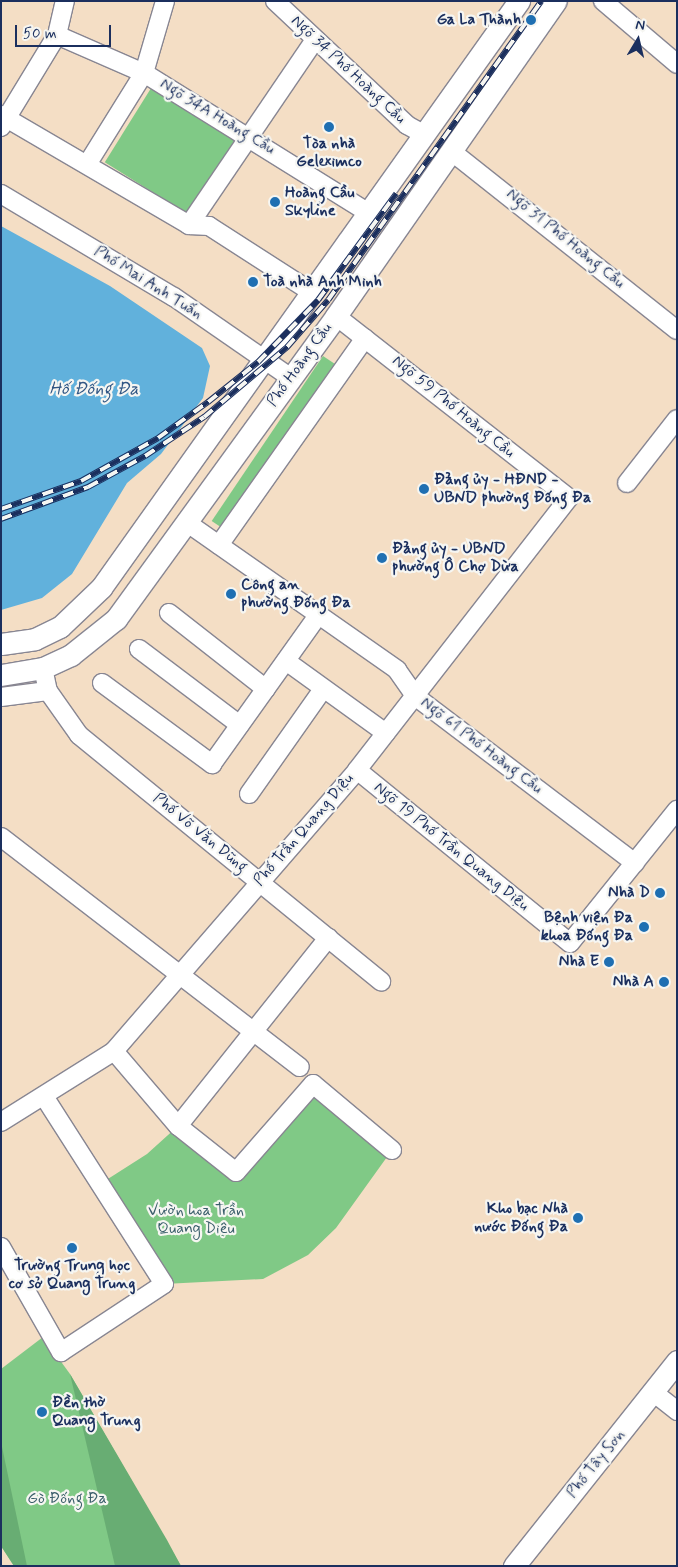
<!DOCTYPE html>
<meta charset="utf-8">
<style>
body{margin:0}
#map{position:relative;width:678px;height:1567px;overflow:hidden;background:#f4dec5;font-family:Mynerve,sans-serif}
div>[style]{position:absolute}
.green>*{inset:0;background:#80c986;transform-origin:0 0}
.forest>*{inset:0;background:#68ad73}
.water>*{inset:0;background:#61b1dc}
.roads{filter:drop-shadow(1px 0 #888692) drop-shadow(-1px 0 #888692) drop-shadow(0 1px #888692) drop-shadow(0 -1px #888692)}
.minor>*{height:18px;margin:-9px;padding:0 9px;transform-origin:9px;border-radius:9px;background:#fff}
.major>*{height:21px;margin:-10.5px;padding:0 10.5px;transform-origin:10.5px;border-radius:10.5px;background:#fff}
.rail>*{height:5.5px;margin-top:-2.75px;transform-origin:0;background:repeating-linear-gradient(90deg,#f6f6f2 0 11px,#1b2f5e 0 22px);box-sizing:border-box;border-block:1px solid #1b2f5e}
.dots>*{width:14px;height:14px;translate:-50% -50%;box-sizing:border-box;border:2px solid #f6f6f2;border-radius:50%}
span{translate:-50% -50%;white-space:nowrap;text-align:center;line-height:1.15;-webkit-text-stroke:4.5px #f6f6f2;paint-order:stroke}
.poi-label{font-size:16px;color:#1b2f5e;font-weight:700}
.right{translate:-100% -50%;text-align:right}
.left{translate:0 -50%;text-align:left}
.street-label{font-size:16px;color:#1b2f5e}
.park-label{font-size:16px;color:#395d6a}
.water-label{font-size:18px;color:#305684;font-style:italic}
.frame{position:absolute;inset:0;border:2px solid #1b2f5e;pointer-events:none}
.north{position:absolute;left:613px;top:15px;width:50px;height:50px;-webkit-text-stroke:4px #f6f6f2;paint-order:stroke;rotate:9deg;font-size:14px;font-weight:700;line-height:20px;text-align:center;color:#1b2f5e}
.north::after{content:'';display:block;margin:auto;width:18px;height:22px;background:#1b2f5e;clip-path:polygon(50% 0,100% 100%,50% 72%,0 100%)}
.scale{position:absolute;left:15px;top:25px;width:96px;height:22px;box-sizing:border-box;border:2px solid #1b2f5e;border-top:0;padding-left:6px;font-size:15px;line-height:18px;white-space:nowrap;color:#1b2f5e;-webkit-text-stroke:4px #f6f6f2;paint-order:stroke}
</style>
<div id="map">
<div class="green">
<div style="left:153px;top:85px;width:99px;height:91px;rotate:32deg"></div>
<div style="left:323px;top:356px;width:14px;height:199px;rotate:34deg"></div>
<div style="clip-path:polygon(313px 1084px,392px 1150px,336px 1228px,308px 1255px,263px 1279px,164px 1284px,100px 1184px,147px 1154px,178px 1126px,236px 1172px)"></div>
<div style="clip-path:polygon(43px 1337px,70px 1374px,181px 1566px,14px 1566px,1px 1546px,1px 1369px)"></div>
</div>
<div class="forest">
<div style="clip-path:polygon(70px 1374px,167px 1540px,181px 1566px,115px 1566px)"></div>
<div style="clip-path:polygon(1px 1442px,27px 1566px,14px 1566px,1px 1546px)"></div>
</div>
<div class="water">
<div style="clip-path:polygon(1px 226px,110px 286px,202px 348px,210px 366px,203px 398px,161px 454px,127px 483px,72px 574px,42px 598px,1px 610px)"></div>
</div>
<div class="roads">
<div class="minor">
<div style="left:275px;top:1px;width:181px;rotate:43.2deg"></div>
<div style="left:407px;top:125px;width:21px;rotate:29deg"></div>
<div style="left:603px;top:1px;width:97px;rotate:40.4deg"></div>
<div style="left:57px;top:35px;width:95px;rotate:23.6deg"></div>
<div style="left:144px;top:73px;width:265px;rotate:31.9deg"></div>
<div style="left:1px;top:115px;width:218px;rotate:30.3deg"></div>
<div style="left:189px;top:225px;width:20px;rotate:3deg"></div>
<div style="left:209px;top:226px;width:124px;rotate:32.8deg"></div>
<div style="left:1px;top:127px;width:108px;rotate:-58.7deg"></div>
<div style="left:57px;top:35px;width:35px;rotate:-77deg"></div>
<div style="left:451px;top:151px;width:288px;rotate:38.4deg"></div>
<div style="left:88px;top:163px;width:106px;rotate:-58.1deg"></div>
<div style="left:144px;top:73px;width:75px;rotate:-73.7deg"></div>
<div style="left:1px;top:194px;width:201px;rotate:30.8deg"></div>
<div style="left:174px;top:297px;width:142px;rotate:34.7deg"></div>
<div style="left:189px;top:225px;width:222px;rotate:-55.8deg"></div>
<div style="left:627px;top:483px;width:81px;rotate:-52deg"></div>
<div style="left:186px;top:522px;width:258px;rotate:35deg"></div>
<div style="left:397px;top:670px;width:32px;rotate:55deg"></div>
<div style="left:415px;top:696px;width:276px;rotate:37.2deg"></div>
<div style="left:219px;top:545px;width:253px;rotate:-54.8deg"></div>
<div style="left:169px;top:613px;width:123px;rotate:38.1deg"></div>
<div style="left:139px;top:649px;width:126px;rotate:37deg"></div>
<div style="left:286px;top:661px;width:123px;rotate:35.8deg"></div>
<div style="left:43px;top:668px;width:24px;rotate:78deg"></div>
<div style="left:48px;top:691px;width:54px;rotate:54.8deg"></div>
<div style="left:79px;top:735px;width:390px;rotate:39.2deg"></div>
<div style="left:102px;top:683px;width:137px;rotate:36.4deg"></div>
<div style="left:212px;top:764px;width:184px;rotate:-54.5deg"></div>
<div style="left:1px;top:697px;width:47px;rotate:-7.3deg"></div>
<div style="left:357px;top:770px;width:274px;rotate:39.1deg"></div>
<div style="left:570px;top:943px;width:171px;rotate:-51.2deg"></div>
<div style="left:249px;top:794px;width:128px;rotate:-54.8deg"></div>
<div style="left:1px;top:837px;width:377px;rotate:37.6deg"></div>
<div style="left:114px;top:1051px;width:99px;rotate:49.5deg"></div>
<div style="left:178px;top:1126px;width:74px;rotate:38.4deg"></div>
<div style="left:236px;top:1172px;width:117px;rotate:-48.8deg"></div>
<div style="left:313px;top:1084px;width:103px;rotate:39.9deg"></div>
<div style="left:1px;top:1122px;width:133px;rotate:-32.1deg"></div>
<div style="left:114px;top:1051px;width:371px;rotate:-49.1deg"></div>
<div style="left:357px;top:770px;width:345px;rotate:-52.1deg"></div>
<div style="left:569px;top:498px;width:296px;rotate:-142deg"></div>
<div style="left:178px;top:1126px;width:241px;rotate:-51.4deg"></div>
<div style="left:1px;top:1247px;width:121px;rotate:60.3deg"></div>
<div style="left:61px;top:1352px;width:123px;rotate:-33.4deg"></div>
<div style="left:164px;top:1284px;width:223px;rotate:-122.6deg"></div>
<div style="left:653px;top:1392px;width:31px;rotate:38deg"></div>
</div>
<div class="major">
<div style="left:1px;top:644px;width:34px;rotate:-8deg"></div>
<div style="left:35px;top:639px;width:28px;rotate:-26deg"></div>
<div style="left:60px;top:627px;width:57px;rotate:-43.6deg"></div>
<div style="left:101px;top:588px;width:721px;rotate:-54.55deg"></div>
<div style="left:1px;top:675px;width:43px;rotate:-9.5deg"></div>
<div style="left:43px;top:668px;width:31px;rotate:-25deg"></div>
<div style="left:71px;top:655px;width:58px;rotate:-38.7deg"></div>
<div style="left:116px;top:619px;width:374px;rotate:-54deg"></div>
<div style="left:336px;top:316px;width:384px;rotate:-55.1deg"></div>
<div style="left:514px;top:1566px;width:262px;rotate:-51.5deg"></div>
</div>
</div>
<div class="rail">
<div style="left:1px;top:509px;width:85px;rotate:-19.3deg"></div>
<div style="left:81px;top:481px;width:88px;rotate:-29.2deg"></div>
<div style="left:158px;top:438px;width:62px;rotate:-35.8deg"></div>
<div style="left:208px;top:402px;width:64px;rotate:-38.7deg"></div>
<div style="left:258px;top:362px;width:86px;rotate:-45.9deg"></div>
<div style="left:318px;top:300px;width:132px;rotate:-53.7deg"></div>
<div style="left:1px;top:519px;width:93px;rotate:-20.2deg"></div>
<div style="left:88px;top:487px;width:65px;rotate:-28.5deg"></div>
<div style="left:145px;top:456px;width:71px;rotate:-33.5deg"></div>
<div style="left:204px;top:417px;width:109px;rotate:-40.1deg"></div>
<div style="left:287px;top:347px;width:62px;rotate:-48.9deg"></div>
<div style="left:328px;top:300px;width:367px;rotate:-54.5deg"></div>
</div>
<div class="dots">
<div style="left:531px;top:20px;background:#1f6fb2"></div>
<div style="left:329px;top:127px;background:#1f6fb2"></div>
<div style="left:275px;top:202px;background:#1f6fb2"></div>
<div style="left:253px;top:282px;background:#1f6fb2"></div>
<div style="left:424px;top:489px;background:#1f6fb2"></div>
<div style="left:382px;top:558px;background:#1f6fb2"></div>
<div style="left:231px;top:594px;background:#1f6fb2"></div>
<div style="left:660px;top:893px;background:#1f6fb2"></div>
<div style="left:644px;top:927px;background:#1f6fb2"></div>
<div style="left:609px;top:962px;background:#1f6fb2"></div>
<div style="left:664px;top:982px;background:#1f6fb2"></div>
<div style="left:578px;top:1218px;background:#1f6fb2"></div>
<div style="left:72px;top:1248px;background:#1f6fb2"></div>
<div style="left:42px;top:1412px;background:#1f6fb2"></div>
</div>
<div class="poi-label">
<span class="right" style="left:521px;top:20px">Ga La Thành</span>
<span style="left:329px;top:153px">Tòa nhà<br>Geleximco</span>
<span class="left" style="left:285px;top:202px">Hoàng Cầu<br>Skyline</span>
<span class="left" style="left:263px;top:282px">Toà nhà Anh Minh</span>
<span class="left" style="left:434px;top:489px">Đảng ủy - HĐND -<br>UBND phường Đống Đa</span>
<span class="left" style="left:392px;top:558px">Đảng ủy - UBND<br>phường Ô Chợ Dừa</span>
<span class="left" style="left:241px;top:594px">Công an<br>phường Đống Đa</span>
<span class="right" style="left:650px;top:893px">Nhà D</span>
<span class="right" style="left:633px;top:927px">Bệnh viện Đa<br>khoa Đống Đa</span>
<span class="right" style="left:599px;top:962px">Nhà E</span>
<span class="right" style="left:654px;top:982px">Nhà A</span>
<span class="right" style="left:568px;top:1218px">Kho bạc Nhà<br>nước Đống Đa</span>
<span style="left:72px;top:1275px">Trường Trung học<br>cơ sở Quang Trung</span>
<span class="left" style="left:52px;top:1412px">Đền thờ<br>Quang Trung</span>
</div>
<div class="street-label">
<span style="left:348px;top:70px;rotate:43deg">Ngõ 34 Phố Hoàng Cầu</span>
<span style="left:217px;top:117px;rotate:31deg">Ngõ 34A Hoàng Cầu</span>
<span style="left:565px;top:239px;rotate:39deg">Ngõ 31 Phố Hoàng Cầu</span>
<span style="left:148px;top:283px;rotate:32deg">Phố Mai Anh Tuấn</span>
<span style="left:300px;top:365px;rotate:-54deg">Phố Hoàng Cầu</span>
<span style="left:453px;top:407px;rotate:39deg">Ngõ 59 Phố Hoàng Cầu</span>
<span style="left:481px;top:746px;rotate:37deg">Ngõ 61 Phố Hoàng Cầu</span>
<span style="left:304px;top:830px;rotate:-49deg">Phố Trần Quang Diệu</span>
<span style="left:200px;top:833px;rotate:39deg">Phố Võ Văn Dũng</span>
<span style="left:451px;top:847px;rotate:39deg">Ngõ 19 Phố Trần Quang Diệu</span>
<span style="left:596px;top:1464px;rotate:-51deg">Phố Tây Sơn</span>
</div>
<div class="park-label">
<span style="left:196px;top:1220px">Vườn hoa Trần<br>Quang Diệu</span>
<span style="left:67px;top:1499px">Gò Đống Đa</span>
</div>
<div class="water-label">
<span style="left:94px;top:389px">Hố Đống Đa</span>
</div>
<div class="frame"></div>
<div class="north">N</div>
<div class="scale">50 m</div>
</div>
